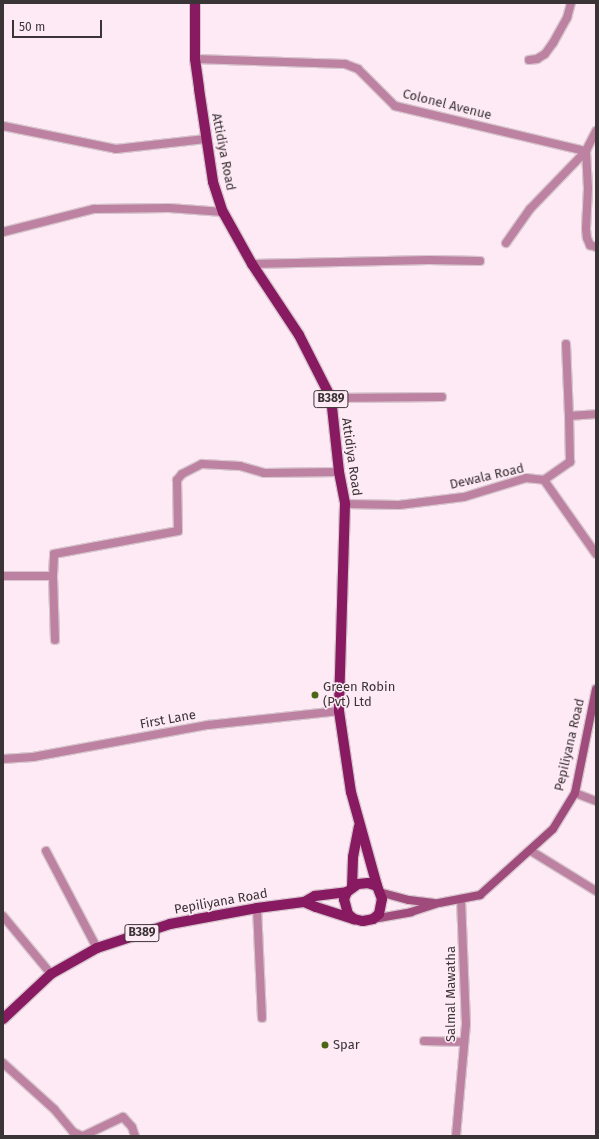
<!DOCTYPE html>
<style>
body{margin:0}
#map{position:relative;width:599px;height:1139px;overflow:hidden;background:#feeaf4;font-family:"Fira Sans",sans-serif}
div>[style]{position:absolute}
.roads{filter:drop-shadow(1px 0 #d7c6ce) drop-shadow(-1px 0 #d7c6ce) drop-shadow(0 1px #d7c6ce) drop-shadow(0 -1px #d7c6ce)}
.minor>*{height:8px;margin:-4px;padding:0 4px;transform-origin:4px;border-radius:4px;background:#bd82a2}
.secondary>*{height:8px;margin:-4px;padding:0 4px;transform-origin:4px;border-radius:4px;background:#9f4b7c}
.primary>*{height:10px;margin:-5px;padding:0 5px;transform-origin:5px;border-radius:5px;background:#871a61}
.dots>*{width:11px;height:11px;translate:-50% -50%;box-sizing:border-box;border:2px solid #feeaf4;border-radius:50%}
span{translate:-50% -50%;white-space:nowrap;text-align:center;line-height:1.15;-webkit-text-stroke:3px #feeaf4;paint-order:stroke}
.shield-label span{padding:1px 3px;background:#feeaf4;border:1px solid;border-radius:3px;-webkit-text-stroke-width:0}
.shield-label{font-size:12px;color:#3b3437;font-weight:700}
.street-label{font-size:13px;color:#3b3437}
.poi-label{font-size:13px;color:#3b3437}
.left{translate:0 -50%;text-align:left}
.frame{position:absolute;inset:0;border:4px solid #3b3437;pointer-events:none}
.scale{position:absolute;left:12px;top:20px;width:90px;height:18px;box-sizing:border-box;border:2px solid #3b3437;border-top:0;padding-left:5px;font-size:12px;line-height:14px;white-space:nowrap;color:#3b3437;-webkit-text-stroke:3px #feeaf4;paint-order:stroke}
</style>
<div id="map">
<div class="roads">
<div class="minor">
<div style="left:195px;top:59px;width:150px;rotate:1.9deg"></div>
<div style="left:345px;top:64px;width:14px;rotate:21deg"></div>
<div style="left:358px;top:69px;width:52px;rotate:45deg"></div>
<div style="left:395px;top:106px;width:196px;rotate:13.3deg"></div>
<div style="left:529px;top:60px;width:8px;rotate:-7deg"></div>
<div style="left:537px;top:59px;width:9px;rotate:-32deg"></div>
<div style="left:545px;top:54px;width:14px;rotate:-54deg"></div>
<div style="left:553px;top:43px;width:29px;rotate:-61deg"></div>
<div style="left:567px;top:18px;width:16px;rotate:-75deg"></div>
<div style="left:3px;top:126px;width:115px;rotate:11.5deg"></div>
<div style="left:116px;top:149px;width:90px;rotate:-6.4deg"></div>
<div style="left:596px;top:131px;width:22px;rotate:117deg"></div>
<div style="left:586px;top:151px;width:37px;rotate:87deg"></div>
<div style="left:588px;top:188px;width:41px;rotate:92.8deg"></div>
<div style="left:586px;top:229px;width:9px;rotate:84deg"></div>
<div style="left:587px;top:238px;width:8px;rotate:67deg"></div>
<div style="left:590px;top:245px;width:6px;rotate:18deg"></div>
<div style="left:3px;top:232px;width:94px;rotate:-14.2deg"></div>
<div style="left:94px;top:209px;width:75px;rotate:-0.8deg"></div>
<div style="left:169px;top:208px;width:54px;rotate:4.2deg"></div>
<div style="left:506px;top:243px;width:42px;rotate:-54.8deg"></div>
<div style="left:530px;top:209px;width:81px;rotate:-46deg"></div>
<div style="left:252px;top:264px;width:177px;rotate:-1.3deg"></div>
<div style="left:429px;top:260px;width:51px;rotate:1.1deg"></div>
<div style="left:566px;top:344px;width:72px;rotate:87.6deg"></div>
<div style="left:331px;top:398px;width:111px;rotate:-0.5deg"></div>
<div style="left:544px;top:480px;width:32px;rotate:-35deg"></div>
<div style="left:570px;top:462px;width:46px;rotate:-91.2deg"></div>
<div style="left:569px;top:416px;width:27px;rotate:-4deg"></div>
<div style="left:345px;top:504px;width:54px;rotate:1.1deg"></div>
<div style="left:399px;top:505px;width:65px;rotate:-7deg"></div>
<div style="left:464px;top:497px;width:65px;rotate:-17deg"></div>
<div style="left:526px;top:478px;width:18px;rotate:6deg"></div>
<div style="left:544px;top:480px;width:90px;rotate:54.9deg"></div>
<div style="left:3px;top:576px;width:50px"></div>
<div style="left:53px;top:576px;width:22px;rotate:-87deg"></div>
<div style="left:54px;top:554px;width:126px;rotate:-10.5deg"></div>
<div style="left:178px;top:531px;width:51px;rotate:-91.1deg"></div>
<div style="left:177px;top:480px;width:8px;rotate:-50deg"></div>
<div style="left:182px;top:474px;width:22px;rotate:-27deg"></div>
<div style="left:202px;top:464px;width:38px;rotate:3deg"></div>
<div style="left:240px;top:466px;width:25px;rotate:16deg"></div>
<div style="left:264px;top:473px;width:75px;rotate:-0.8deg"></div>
<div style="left:53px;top:576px;width:64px;rotate:88.2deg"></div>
<div style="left:3px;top:759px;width:30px;rotate:-4deg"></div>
<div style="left:33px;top:757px;width:178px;rotate:-10.4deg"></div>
<div style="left:208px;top:725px;width:132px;rotate:-6.1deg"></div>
<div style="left:575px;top:793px;width:22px;rotate:21deg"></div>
<div style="left:46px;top:851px;width:110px;rotate:62.3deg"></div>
<div style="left:531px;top:851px;width:76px;rotate:31.6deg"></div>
<div style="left:257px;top:908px;width:110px;rotate:87.4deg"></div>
<div style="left:3px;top:916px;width:75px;rotate:50.4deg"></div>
<div style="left:424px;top:1041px;width:40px;rotate:1.4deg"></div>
<div style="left:3px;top:1063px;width:69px;rotate:42deg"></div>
<div style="left:54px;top:1109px;width:30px;rotate:50deg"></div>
<div style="left:73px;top:1132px;width:10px;rotate:24deg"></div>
<div style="left:83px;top:1136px;width:44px;rotate:-25.4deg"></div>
<div style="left:123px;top:1117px;width:13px;rotate:48deg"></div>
<div style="left:132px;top:1127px;width:9px;rotate:72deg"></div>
<div style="left:456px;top:1136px;width:112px;rotate:-84.9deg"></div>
<div style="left:466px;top:1024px;width:125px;rotate:-92.3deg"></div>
</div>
<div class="secondary">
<div style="left:379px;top:892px;width:31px;rotate:15deg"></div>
<div style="left:409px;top:900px;width:25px;rotate:7deg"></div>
<div style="left:373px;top:919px;width:39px;rotate:-10deg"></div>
<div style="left:411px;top:912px;width:29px;rotate:-18deg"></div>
<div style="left:439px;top:903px;width:42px;rotate:-11deg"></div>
<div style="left:480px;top:895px;width:98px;rotate:-42.1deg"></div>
<div style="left:553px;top:829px;width:42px;rotate:-58.6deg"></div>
<div style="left:575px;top:793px;width:106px;rotate:-78.6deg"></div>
</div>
<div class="primary">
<div style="left:195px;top:3px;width:56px;rotate:90deg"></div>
<div style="left:195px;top:59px;width:30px;rotate:82deg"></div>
<div style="left:199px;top:89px;width:94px;rotate:81.4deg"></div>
<div style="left:213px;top:182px;width:32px;rotate:72deg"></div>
<div style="left:223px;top:212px;width:60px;rotate:60.9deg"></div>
<div style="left:252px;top:264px;width:85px;rotate:56.5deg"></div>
<div style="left:299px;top:335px;width:71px;rotate:63.1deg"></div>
<div style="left:331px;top:398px;width:74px;rotate:83.8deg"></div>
<div style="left:339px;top:472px;width:33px;rotate:79deg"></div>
<div style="left:345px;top:504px;width:207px;rotate:91.7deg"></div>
<div style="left:339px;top:711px;width:82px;rotate:81.6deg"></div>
<div style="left:351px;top:792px;width:98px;rotate:74.5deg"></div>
<div style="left:352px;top:887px;width:30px;rotate:-88deg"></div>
<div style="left:353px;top:857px;width:31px;rotate:-79deg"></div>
<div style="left:304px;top:902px;width:13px;rotate:23deg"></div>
<div style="left:316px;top:907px;width:40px;rotate:18deg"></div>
<div style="left:354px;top:919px;width:9px;rotate:13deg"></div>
<div style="left:363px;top:921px;width:10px;rotate:-11deg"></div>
<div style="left:373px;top:919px;width:8px;rotate:-40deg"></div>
<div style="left:379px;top:914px;width:15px;rotate:-79deg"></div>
<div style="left:382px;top:899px;width:14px;rotate:-111deg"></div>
<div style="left:377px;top:886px;width:9px;rotate:-162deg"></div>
<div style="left:368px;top:883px;width:10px;rotate:174deg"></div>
<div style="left:358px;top:884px;width:14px;rotate:144deg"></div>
<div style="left:347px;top:892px;width:8px;rotate:113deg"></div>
<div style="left:344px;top:899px;width:16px;rotate:75deg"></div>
<div style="left:348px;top:914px;width:8px;rotate:40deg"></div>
<div style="left:3px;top:1019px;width:66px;rotate:-43.2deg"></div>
<div style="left:51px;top:974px;width:53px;rotate:-29.5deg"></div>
<div style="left:97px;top:948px;width:77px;rotate:-18.2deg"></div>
<div style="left:170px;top:924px;width:88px;rotate:-10.4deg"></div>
<div style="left:257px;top:908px;width:47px;rotate:-7.3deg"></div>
<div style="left:304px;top:902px;width:13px;rotate:-29deg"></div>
<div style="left:315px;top:896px;width:32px;rotate:-7deg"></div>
</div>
</div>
<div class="dots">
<div style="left:315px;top:695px;background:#4c6516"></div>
<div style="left:325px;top:1045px;background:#4c6516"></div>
</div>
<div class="shield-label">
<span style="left:331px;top:399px">B389</span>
<span style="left:142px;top:933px">B389</span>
</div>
<div class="street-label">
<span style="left:447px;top:105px;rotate:14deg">Colonel Avenue</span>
<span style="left:223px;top:152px;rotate:79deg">Attidiya Road</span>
<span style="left:351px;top:457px;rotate:82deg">Attidiya Road</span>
<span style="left:487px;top:477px;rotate:-13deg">Dewala Road</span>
<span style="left:168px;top:720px;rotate:-10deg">First Lane</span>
<span style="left:570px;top:745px;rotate:-77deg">Pepiliyana Road</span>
<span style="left:221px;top:902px;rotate:-10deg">Pepiliyana Road</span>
<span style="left:451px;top:994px;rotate:-90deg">Salmal Mawatha</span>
</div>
<div class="poi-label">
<span class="left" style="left:323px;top:695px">Green Robin<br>(Pvt) Ltd</span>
<span class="left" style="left:333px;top:1045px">Spar</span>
</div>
<div class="frame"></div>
<div class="scale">50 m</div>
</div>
